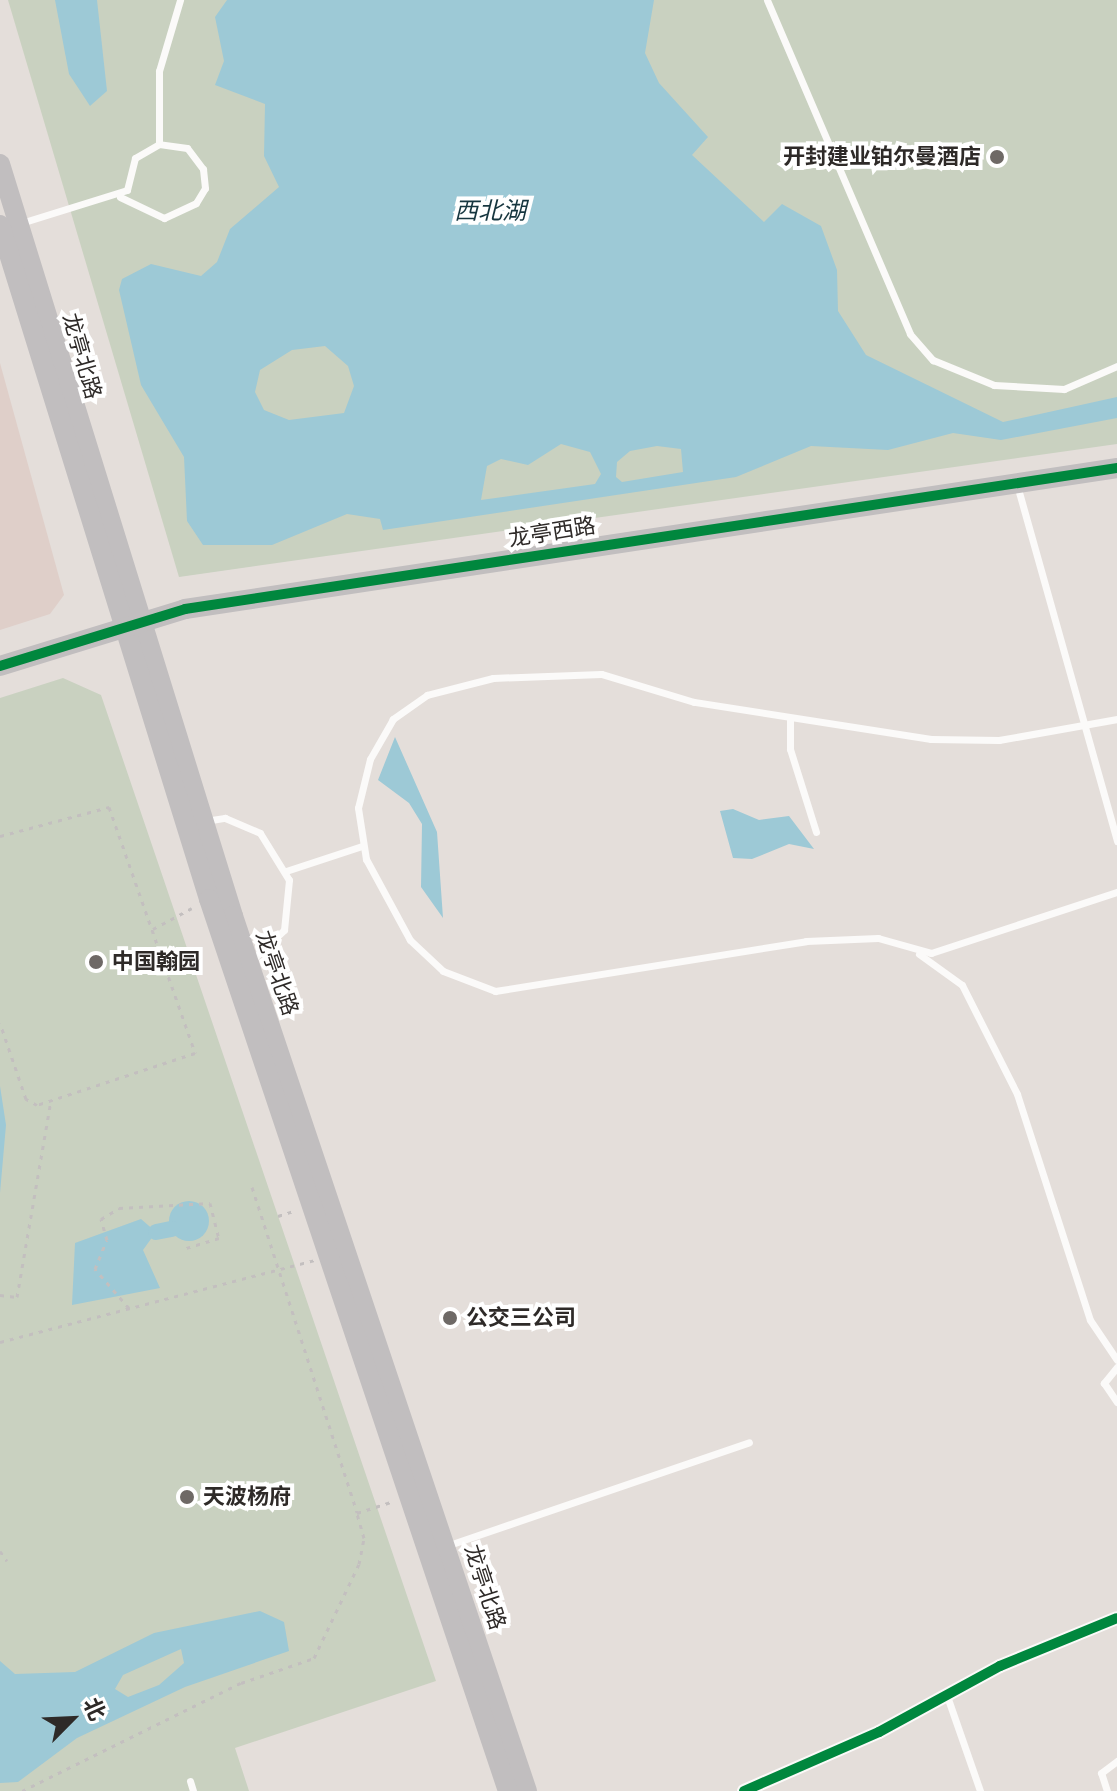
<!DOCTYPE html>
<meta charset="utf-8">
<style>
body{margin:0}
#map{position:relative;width:1117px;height:1791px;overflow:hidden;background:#e4deda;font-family:"DM Sans","Noto Sans SC",sans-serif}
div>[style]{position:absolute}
.commercial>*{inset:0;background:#dfcfc9}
.green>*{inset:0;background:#c9d1c0}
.water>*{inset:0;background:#9dc9d6}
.round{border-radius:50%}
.canal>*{height:16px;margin:-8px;padding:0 8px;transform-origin:8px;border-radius:8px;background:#9dc9d6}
.path>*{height:3px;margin-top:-1.5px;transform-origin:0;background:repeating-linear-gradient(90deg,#c3bfbf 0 4px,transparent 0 10px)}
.lane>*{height:7px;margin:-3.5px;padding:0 3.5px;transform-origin:3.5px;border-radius:3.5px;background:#fbfaf9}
.street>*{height:14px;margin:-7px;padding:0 7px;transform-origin:7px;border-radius:7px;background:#fbfaf9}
.secondary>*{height:20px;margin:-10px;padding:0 10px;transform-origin:10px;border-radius:10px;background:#c1bebf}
.cycleway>*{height:10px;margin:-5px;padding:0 5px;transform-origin:5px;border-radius:5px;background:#00873e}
.dots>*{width:22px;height:22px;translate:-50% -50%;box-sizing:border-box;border:4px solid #fff;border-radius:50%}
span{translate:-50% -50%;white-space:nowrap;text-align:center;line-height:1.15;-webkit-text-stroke:8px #fff;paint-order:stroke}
.poi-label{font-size:22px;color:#2e2a28;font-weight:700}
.right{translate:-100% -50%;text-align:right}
.left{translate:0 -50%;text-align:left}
.street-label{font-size:22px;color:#2e2a28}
.water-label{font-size:24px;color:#16363f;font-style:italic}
.north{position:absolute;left:32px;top:1679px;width:80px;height:80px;-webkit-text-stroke:6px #fff;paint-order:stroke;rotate:66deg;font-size:22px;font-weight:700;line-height:32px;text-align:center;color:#2e2a28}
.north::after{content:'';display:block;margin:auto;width:28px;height:36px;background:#2e2a28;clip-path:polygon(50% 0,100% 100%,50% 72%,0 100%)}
</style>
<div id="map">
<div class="commercial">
<div style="clip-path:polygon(0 363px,64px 595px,50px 614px,0 630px)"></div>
</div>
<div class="green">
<div style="clip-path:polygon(8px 0,1117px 0,1117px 444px,179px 577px)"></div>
<div style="clip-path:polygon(63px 678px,101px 695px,436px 1681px,235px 1748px,249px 1791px,0 1791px,0 698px)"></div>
</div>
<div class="water">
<div style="clip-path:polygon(55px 0,97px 0,107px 91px,90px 106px,69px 74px)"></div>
<div style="clip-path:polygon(evenodd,227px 0,654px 0,645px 53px,659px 83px,708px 137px,692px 155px,764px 222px,782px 204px,821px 226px,837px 270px,838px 311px,866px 355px,1003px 422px,1117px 397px,1117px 418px,1001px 440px,953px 433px,888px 450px,811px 446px,736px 477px,383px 530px,380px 519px,347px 514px,272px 545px,203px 545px,187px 521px,184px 457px,141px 385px,119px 290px,122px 279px,151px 264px,201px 276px,217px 262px,230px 229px,279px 187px,264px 156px,265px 104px,215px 85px,224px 61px,215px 17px,227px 0,325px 346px,348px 366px,354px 386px,344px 413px,289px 420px,264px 410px,255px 392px,260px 370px,292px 350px,325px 346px,227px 0,561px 444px,590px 452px,601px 474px,595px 484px,481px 500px,487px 466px,501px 459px,528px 465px,561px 444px,227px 0,657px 446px,681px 449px,683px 472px,622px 482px,616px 477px,617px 462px,630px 451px,657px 446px)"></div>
<div style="clip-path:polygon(395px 737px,437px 832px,443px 918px,421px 887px,422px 824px,409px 803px,378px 780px)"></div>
<div style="clip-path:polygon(733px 809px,759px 820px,789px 816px,814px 849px,789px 844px,752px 859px,733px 858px,720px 811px)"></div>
<div style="clip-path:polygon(0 1086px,6px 1125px,0 1193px)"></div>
<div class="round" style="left:169px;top:1201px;width:40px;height:40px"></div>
<div style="clip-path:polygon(141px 1219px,156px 1232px,143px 1250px,160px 1288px,72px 1305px,75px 1243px)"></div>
<div style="clip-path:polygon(evenodd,260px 1611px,284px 1622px,289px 1651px,185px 1687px,77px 1738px,18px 1782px,0 1783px,0 1661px,15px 1674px,75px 1672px,154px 1633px,260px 1611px,181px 1649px,184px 1663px,159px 1685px,128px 1697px,115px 1689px,123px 1675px,181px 1649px)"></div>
</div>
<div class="canal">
<div style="left:156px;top:1232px;width:16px;rotate:-11deg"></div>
</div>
<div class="path">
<div style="left:0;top:836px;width:113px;rotate:-14.9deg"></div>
<div style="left:109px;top:807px;width:261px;rotate:70.7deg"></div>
<div style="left:195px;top:1053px;width:166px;rotate:161.8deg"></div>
<div style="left:37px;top:1105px;width:13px;rotate:-151deg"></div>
<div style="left:26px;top:1099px;width:80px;rotate:-108.9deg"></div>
<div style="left:153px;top:929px;width:44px;rotate:-28.3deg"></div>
<div style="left:252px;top:1187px;width:342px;rotate:72.1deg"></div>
<div style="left:278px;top:1216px;width:16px;rotate:-18deg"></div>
<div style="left:0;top:1295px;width:17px;rotate:7deg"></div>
<div style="left:17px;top:1297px;width:199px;rotate:-80.2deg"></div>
<div style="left:129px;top:1308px;width:52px;rotate:-131.1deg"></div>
<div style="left:95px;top:1269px;width:31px;rotate:-68deg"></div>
<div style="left:107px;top:1240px;width:22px;rotate:-106deg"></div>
<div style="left:101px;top:1219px;width:21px;rotate:-31deg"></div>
<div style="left:119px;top:1208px;width:91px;rotate:-3.1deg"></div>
<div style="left:210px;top:1203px;width:36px;rotate:76deg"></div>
<div style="left:219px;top:1238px;width:38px;rotate:163deg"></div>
<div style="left:0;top:1342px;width:325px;rotate:-14.6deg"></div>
<div style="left:0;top:1551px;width:12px;rotate:55deg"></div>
<div style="left:22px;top:1791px;width:244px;rotate:-26.3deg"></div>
<div style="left:241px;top:1683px;width:77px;rotate:-18.9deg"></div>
<div style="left:314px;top:1658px;width:104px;rotate:-64.4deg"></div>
<div style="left:359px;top:1564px;width:26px;rotate:-79deg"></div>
<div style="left:364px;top:1538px;width:26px;rotate:-106deg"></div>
<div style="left:357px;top:1513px;width:38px;rotate:-18deg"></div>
</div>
<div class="lane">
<div style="left:767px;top:0;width:363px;rotate:66.8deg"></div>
<div style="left:910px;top:334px;width:35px;rotate:49deg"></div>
<div style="left:933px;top:360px;width:66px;rotate:22.3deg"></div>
<div style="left:994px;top:385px;width:70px;rotate:3.3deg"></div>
<div style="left:1064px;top:389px;width:58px;rotate:-23.5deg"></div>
<div style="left:120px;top:197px;width:49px;rotate:25.5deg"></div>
<div style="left:164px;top:218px;width:35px;rotate:-25deg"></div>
<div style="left:196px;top:203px;width:17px;rotate:-59deg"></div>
<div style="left:205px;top:188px;width:19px;rotate:-96deg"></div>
<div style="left:203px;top:169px;width:26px;rotate:-127deg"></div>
<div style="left:187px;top:148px;width:28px;rotate:-172deg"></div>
<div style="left:21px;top:223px;width:111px;rotate:-17.3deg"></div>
<div style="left:127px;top:190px;width:33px;rotate:-76deg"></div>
<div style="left:135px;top:158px;width:28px;rotate:-30deg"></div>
<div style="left:159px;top:144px;width:73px;rotate:-90deg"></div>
<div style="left:159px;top:71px;width:74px;rotate:-73.5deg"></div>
<div style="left:1017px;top:485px;width:370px;rotate:74.3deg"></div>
<div style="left:790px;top:719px;width:30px;rotate:90deg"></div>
<div style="left:790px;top:749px;width:87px;rotate:72.6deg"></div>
<div style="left:1117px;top:719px;width:120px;rotate:169.9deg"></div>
<div style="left:999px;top:740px;width:68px;rotate:-179.2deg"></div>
<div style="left:931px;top:739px;width:240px;rotate:-171.1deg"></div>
<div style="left:694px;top:702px;width:97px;rotate:-163.2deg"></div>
<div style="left:601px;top:674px;width:108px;rotate:177.9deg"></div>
<div style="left:493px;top:678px;width:68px;rotate:165.6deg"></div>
<div style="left:427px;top:695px;width:42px;rotate:144.8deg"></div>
<div style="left:393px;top:719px;width:46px;rotate:119.9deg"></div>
<div style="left:370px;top:759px;width:50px;rotate:103.8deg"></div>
<div style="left:358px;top:808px;width:52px;rotate:81.1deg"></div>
<div style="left:366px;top:859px;width:92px;rotate:61.5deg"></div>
<div style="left:410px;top:940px;width:45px;rotate:43.2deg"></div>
<div style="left:443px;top:971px;width:56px;rotate:21deg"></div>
<div style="left:495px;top:991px;width:315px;rotate:-9.1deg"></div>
<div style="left:806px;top:941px;width:72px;rotate:-2.4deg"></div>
<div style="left:878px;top:938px;width:55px;rotate:15.8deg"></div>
<div style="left:931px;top:953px;width:196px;rotate:-18.2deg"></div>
<div style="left:205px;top:821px;width:20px;rotate:-9deg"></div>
<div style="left:225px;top:818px;width:38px;rotate:23deg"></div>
<div style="left:260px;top:833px;width:55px;rotate:58.3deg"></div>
<div style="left:289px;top:880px;width:50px;rotate:95.7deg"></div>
<div style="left:284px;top:930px;width:44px;rotate:136.8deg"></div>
<div style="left:286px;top:871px;width:80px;rotate:-18.2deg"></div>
<div style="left:919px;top:954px;width:53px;rotate:35.8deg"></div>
<div style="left:962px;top:985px;width:122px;rotate:63.2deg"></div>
<div style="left:1017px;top:1094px;width:237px;rotate:72.1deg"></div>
<div style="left:1090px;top:1320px;width:48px;rotate:56deg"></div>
<div style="left:1117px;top:1367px;width:21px;rotate:129deg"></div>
<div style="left:1104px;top:1383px;width:23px;rotate:56deg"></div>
<div style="left:449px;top:1545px;width:317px;rotate:-18.9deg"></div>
<div style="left:947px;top:1696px;width:101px;rotate:70.8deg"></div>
<div style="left:190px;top:1781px;width:10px;rotate:73deg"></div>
<div style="left:1107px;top:1791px;width:19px;rotate:-108deg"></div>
<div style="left:1101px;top:1773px;width:20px;rotate:-37deg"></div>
</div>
<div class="street">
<div style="left:744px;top:1791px;width:147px;rotate:-23.6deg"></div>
<div style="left:879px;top:1732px;width:138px;rotate:-28.6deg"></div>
<div style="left:1000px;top:1666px;width:126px;rotate:-22.3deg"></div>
</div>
<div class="secondary">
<div style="left:0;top:164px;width:787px;rotate:72.78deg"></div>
<div style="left:233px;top:916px;width:923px;rotate:71.43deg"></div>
<div style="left:0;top:225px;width:706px;rotate:72.77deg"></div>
<div style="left:209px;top:899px;width:941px;rotate:71.47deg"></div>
<div style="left:0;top:666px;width:194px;rotate:-17.1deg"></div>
<div style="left:185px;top:609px;width:943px;rotate:-8.6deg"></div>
</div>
<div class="cycleway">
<div style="left:0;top:666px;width:194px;rotate:-17.1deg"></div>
<div style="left:185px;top:609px;width:943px;rotate:-8.6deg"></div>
<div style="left:744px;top:1791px;width:147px;rotate:-23.6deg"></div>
<div style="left:879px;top:1732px;width:138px;rotate:-28.6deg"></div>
<div style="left:1000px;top:1666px;width:126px;rotate:-22.3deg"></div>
</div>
<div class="dots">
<div style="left:997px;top:157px;background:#6e6966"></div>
<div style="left:96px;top:962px;background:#6e6966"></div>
<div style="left:450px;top:1318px;background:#6e6966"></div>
<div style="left:187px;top:1497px;background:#6e6966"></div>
</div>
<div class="poi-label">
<span class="right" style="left:981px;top:157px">开封建业铂尔曼酒店</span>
<span class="left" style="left:112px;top:962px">中国翰园</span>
<span class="left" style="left:466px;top:1318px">公交三公司</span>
<span class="left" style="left:203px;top:1497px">天波杨府</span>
</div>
<div class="street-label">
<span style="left:82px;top:356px;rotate:74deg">龙亭北路</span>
<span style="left:552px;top:532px;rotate:-9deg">龙亭西路</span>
<span style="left:277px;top:973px;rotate:71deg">龙亭北路</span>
<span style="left:485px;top:1587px;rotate:72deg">龙亭北路</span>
</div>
<div class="water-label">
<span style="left:490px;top:211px">西北湖</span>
</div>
<div class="north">北</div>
</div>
